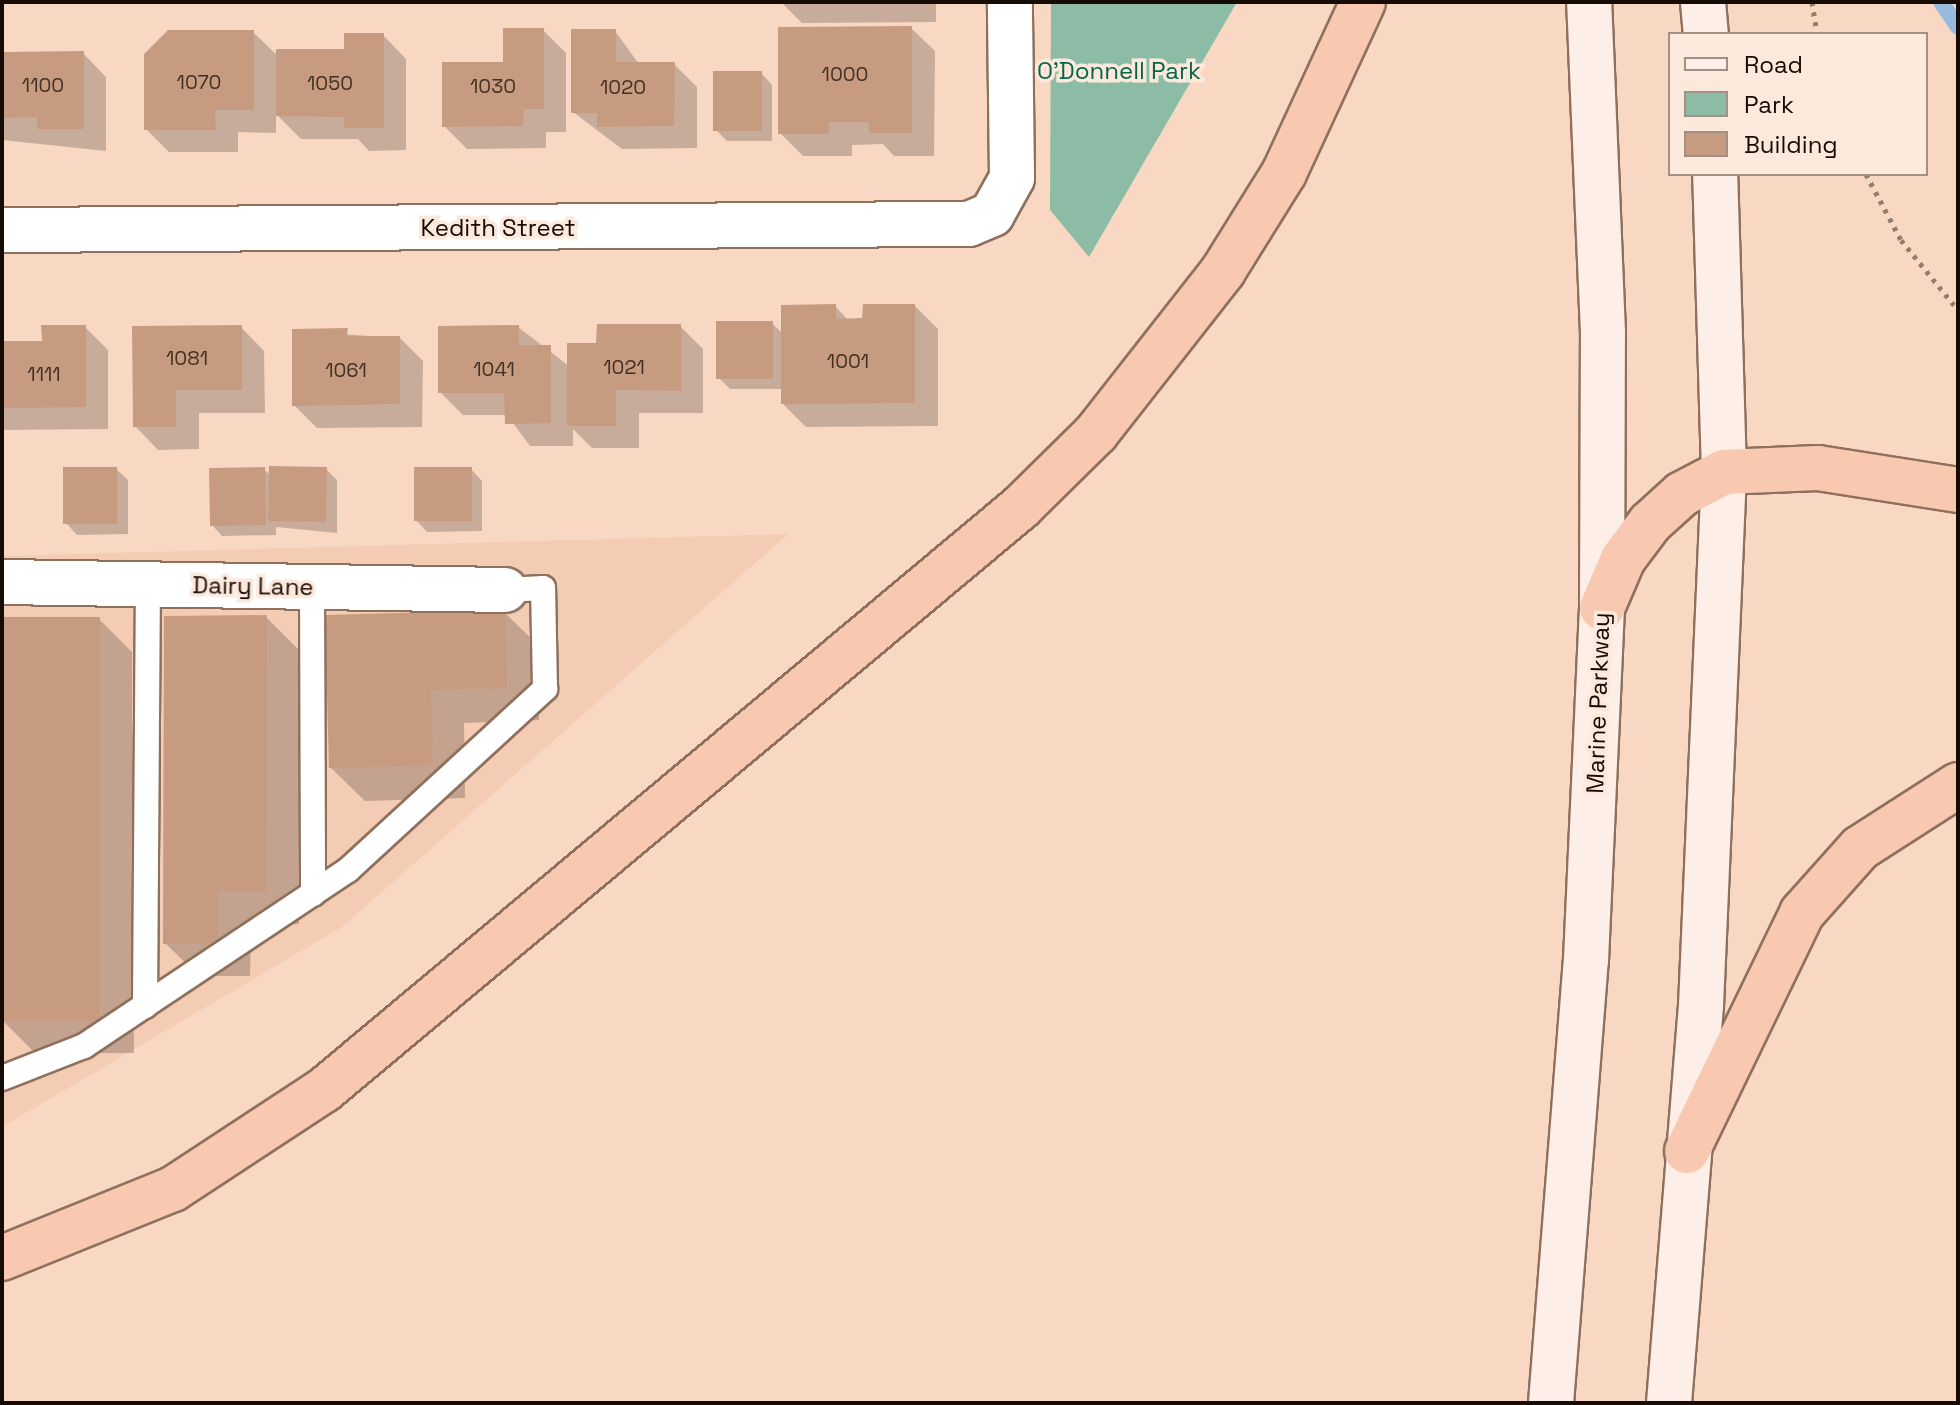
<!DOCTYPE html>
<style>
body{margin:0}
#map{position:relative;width:1960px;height:1405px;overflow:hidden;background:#f9d8c3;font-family:"Space Grotesk",sans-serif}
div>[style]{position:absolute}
.built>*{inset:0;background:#f4ccb3}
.green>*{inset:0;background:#8cbca5}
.shadow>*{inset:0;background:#0003}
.stream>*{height:16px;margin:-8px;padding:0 8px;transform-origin:8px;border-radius:8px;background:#97bbdf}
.building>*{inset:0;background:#c69b7f;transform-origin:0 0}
.path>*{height:5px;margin-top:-2.5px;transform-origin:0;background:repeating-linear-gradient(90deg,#947d6e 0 4px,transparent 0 10px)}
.roads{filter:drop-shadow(2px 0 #8e705d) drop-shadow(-2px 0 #8e705d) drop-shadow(0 2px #8e705d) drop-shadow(0 -2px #8e705d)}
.service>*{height:24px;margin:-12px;padding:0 12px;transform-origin:12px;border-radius:12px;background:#fff}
.minor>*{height:44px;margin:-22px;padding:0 22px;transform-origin:22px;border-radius:22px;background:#fff}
.secondary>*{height:44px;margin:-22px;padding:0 22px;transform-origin:22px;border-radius:22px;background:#fdeee8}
.motorway>*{height:44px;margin:-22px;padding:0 22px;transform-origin:22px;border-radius:22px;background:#f8c8b1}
span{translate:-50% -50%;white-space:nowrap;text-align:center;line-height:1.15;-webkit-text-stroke:7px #fde8dc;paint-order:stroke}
.number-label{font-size:20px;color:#433024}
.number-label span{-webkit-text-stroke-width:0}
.park-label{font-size:24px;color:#066748}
.street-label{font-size:24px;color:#170c05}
.frame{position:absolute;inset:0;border:4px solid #170c05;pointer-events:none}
.legend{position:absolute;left:1668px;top:32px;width:260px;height:144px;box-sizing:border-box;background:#fde8dc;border:2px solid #a19086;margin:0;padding:10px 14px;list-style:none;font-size:24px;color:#170c05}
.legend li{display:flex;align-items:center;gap:16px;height:40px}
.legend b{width:40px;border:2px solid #a19086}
</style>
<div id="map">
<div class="built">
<div style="clip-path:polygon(788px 534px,342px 927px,2px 1127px,2px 556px)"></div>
</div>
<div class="green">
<div style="clip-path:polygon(1051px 2px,1237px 2px,1089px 257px,1050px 210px)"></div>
</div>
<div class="shadow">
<div style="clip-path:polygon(781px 2px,936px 2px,936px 22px,802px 23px)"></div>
<div style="clip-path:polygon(911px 28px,935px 51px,934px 156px,894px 156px,883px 144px,852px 145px,852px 156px,803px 156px,780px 133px)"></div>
<div style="clip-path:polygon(543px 30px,566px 53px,566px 132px,546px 132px,546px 148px,467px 149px,444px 126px)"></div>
<div style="clip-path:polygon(615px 31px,639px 64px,674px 64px,697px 87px,697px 148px,622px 149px,573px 112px)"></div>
<div style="clip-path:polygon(253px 32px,278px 56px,346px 51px,383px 35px,406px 59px,406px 150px,369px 151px,358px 139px,301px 139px,276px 114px,276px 133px,238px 132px,238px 152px,169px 152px,146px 129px)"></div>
<div style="clip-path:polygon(83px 53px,106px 77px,106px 151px,2px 140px,2px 54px)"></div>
<div style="clip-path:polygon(761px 73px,772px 85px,772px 141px,727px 141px,716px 130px)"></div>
<div style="clip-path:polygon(835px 306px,849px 321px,915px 306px,938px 329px,938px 426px,806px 427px,783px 404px,783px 389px,730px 389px,719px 378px,772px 323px,783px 334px)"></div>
<div style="clip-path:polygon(680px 326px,703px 349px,703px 413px,639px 413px,639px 448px,592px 448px,573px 429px,573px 446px,530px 446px,507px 415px,463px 415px,440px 392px,518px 327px,569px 366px,598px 345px)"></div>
<div style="clip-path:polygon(85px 327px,108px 350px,108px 429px,2px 430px,2px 343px,44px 343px)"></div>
<div style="clip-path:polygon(241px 327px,264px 351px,265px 413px,199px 413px,199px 449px,158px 450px,135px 426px)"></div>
<div style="clip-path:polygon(294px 331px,400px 338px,423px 361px,422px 427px,317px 428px,294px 405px)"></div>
<div style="clip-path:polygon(116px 469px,128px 480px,128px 534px,77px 535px,66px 523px)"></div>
<div style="clip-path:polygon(264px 469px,271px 476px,326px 469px,337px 480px,337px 533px,276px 527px,276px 535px,222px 536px,211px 524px)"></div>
<div style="clip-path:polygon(471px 469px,482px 481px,482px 531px,427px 532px,416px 520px)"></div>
<div style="clip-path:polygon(504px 612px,538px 645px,539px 720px,464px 723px,465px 798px,365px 801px,331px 768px)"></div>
<div style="clip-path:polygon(266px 617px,300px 651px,299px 924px,251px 925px,250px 976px,199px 976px,165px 943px)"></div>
<div style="clip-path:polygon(2px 619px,99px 619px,132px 652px,134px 1053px,35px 1053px,2px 1020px)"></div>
</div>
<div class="stream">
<div style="left:1941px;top:2px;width:30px;rotate:56deg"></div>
</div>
<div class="building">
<div style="clip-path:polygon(912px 26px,912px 133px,869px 133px,869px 122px,829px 122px,829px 134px,778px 134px,778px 27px)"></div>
<div style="clip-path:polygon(503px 28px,544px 28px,544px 109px,524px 109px,523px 126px,442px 127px,442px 62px,503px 62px)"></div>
<div style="clip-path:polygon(571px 29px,616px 29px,616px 62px,675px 62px,674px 126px,597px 127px,597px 113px,571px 113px)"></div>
<div style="clip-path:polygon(168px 30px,254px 30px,254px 110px,215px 110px,216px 130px,144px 130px,144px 54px)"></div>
<div style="clip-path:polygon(344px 33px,384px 33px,384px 128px,344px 128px,344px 117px,276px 116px,276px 49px,344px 49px)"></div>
<div style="clip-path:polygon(84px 51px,84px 129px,37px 129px,37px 117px,2px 118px,2px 52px)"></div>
<div style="left:713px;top:71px;width:49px;height:60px"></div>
<div style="clip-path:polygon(836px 304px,836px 319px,862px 318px,863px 304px,915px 304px,915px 403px,781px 404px,781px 305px)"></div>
<div style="left:716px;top:321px;width:57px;height:58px"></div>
<div style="clip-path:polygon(597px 324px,681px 324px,681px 391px,616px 390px,616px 426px,567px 426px,567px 343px,596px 343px)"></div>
<div style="clip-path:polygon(41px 325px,86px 325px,86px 407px,2px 408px,2px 341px,42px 341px)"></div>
<div style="clip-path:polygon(242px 325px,242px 390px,176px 390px,176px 427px,133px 427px,132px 326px)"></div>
<div style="clip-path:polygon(519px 325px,519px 345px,551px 345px,551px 423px,505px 424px,504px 393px,438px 393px,438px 326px)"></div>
<div style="clip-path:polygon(348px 328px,347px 336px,400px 336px,400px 404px,292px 406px,292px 329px)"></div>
<div style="left:63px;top:467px;width:54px;height:57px"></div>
<div style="left:265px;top:467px;width:58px;height:56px;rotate:89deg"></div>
<div style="left:327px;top:467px;width:55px;height:58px;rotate:91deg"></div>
<div style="left:414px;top:467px;width:58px;height:54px"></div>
<div style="clip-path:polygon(505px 610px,507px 688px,431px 690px,433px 765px,329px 768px,325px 615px)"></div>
<div style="clip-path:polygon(267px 615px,266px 892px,218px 892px,218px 943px,163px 944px,164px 616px)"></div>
<div style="left:2px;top:617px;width:98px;height:404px"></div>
</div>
<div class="path">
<div style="left:1812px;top:2px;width:32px;rotate:81deg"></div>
<div style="left:1866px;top:174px;width:75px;rotate:62.1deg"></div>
<div style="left:1901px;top:240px;width:90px;rotate:50.8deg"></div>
</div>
<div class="roads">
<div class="service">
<div style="left:312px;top:587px;width:307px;rotate:89.8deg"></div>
<div style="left:145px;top:1006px;width:422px;rotate:-89.6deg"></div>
<div style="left:2px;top:1078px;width:88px;rotate:-21.3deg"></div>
<div style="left:84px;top:1046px;width:317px;rotate:-33.7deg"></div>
<div style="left:348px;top:870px;width:268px;rotate:-42.6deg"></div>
<div style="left:545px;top:689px;width:101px;rotate:-91.1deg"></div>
<div style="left:543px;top:588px;width:38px;rotate:177deg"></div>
</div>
<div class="minor">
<div style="left:2px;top:230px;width:967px;rotate:-0.36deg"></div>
<div style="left:969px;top:224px;width:25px;rotate:-23deg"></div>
<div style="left:992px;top:214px;width:41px;rotate:-60.9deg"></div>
<div style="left:1012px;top:178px;width:176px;rotate:-90.7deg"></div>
<div style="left:2px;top:582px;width:503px;rotate:0.91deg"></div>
</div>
<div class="secondary">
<div style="left:1703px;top:2px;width:32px;rotate:85deg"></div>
<div style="left:1551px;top:1403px;width:444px;rotate:-85.5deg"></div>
<div style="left:1586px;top:960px;width:352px;rotate:-87.4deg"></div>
<div style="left:1602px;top:608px;width:275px;rotate:-89.8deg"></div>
<div style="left:1603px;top:333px;width:331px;rotate:-92.4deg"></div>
<div style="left:1669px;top:1403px;width:398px;rotate:-85.4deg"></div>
<div style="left:1701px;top:1006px;width:534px;rotate:-87.53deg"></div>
<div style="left:1724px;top:472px;width:298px;rotate:-91.7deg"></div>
</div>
<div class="motorway">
<div style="left:1602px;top:608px;width:53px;rotate:-66.8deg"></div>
<div style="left:1623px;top:559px;width:45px;rotate:-53.1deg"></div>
<div style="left:1650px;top:523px;width:43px;rotate:-42.2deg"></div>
<div style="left:1682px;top:494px;width:47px;rotate:-27.6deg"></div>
<div style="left:1724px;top:472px;width:94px;rotate:-2.4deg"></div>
<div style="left:1818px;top:468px;width:142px;rotate:8.9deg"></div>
<div style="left:1687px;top:1151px;width:264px;rotate:-64.2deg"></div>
<div style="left:1802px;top:913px;width:87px;rotate:-48.3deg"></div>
<div style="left:1860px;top:848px;width:117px;rotate:-32.7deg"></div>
<div style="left:2px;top:1258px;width:184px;rotate:-22deg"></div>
<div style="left:173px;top:1189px;width:181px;rotate:-33.3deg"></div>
<div style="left:324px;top:1090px;width:909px;rotate:-39.91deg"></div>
<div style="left:1021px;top:507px;width:105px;rotate:-44.6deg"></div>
<div style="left:1096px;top:433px;width:206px;rotate:-51.9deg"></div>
<div style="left:1223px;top:271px;width:115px;rotate:-58.1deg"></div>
<div style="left:1284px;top:173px;width:188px;rotate:-65.2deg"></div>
</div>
</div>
<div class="number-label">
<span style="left:845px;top:74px">1000</span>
<span style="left:199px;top:82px">1070</span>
<span style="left:330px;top:83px">1050</span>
<span style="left:43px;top:85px">1100</span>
<span style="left:493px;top:86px">1030</span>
<span style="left:623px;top:87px">1020</span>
<span style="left:187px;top:358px">1081</span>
<span style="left:848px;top:361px">1001</span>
<span style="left:624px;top:367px">1021</span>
<span style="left:494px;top:369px">1041</span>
<span style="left:346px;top:370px">1061</span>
<span style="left:44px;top:374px">1111</span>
</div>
<div class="park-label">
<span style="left:1119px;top:71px">O'Donnell Park</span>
</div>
<div class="street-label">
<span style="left:498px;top:228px">Kedith Street</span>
<span style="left:253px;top:586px;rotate:1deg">Dairy Lane</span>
<span style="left:1598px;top:703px;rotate:-88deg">Marine Parkway</span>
</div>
<div class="frame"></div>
<ul class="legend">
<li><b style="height:10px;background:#fdeee8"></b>Road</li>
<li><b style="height:22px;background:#8cbca5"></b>Park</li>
<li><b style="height:22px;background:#c69b7f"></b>Building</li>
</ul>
</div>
